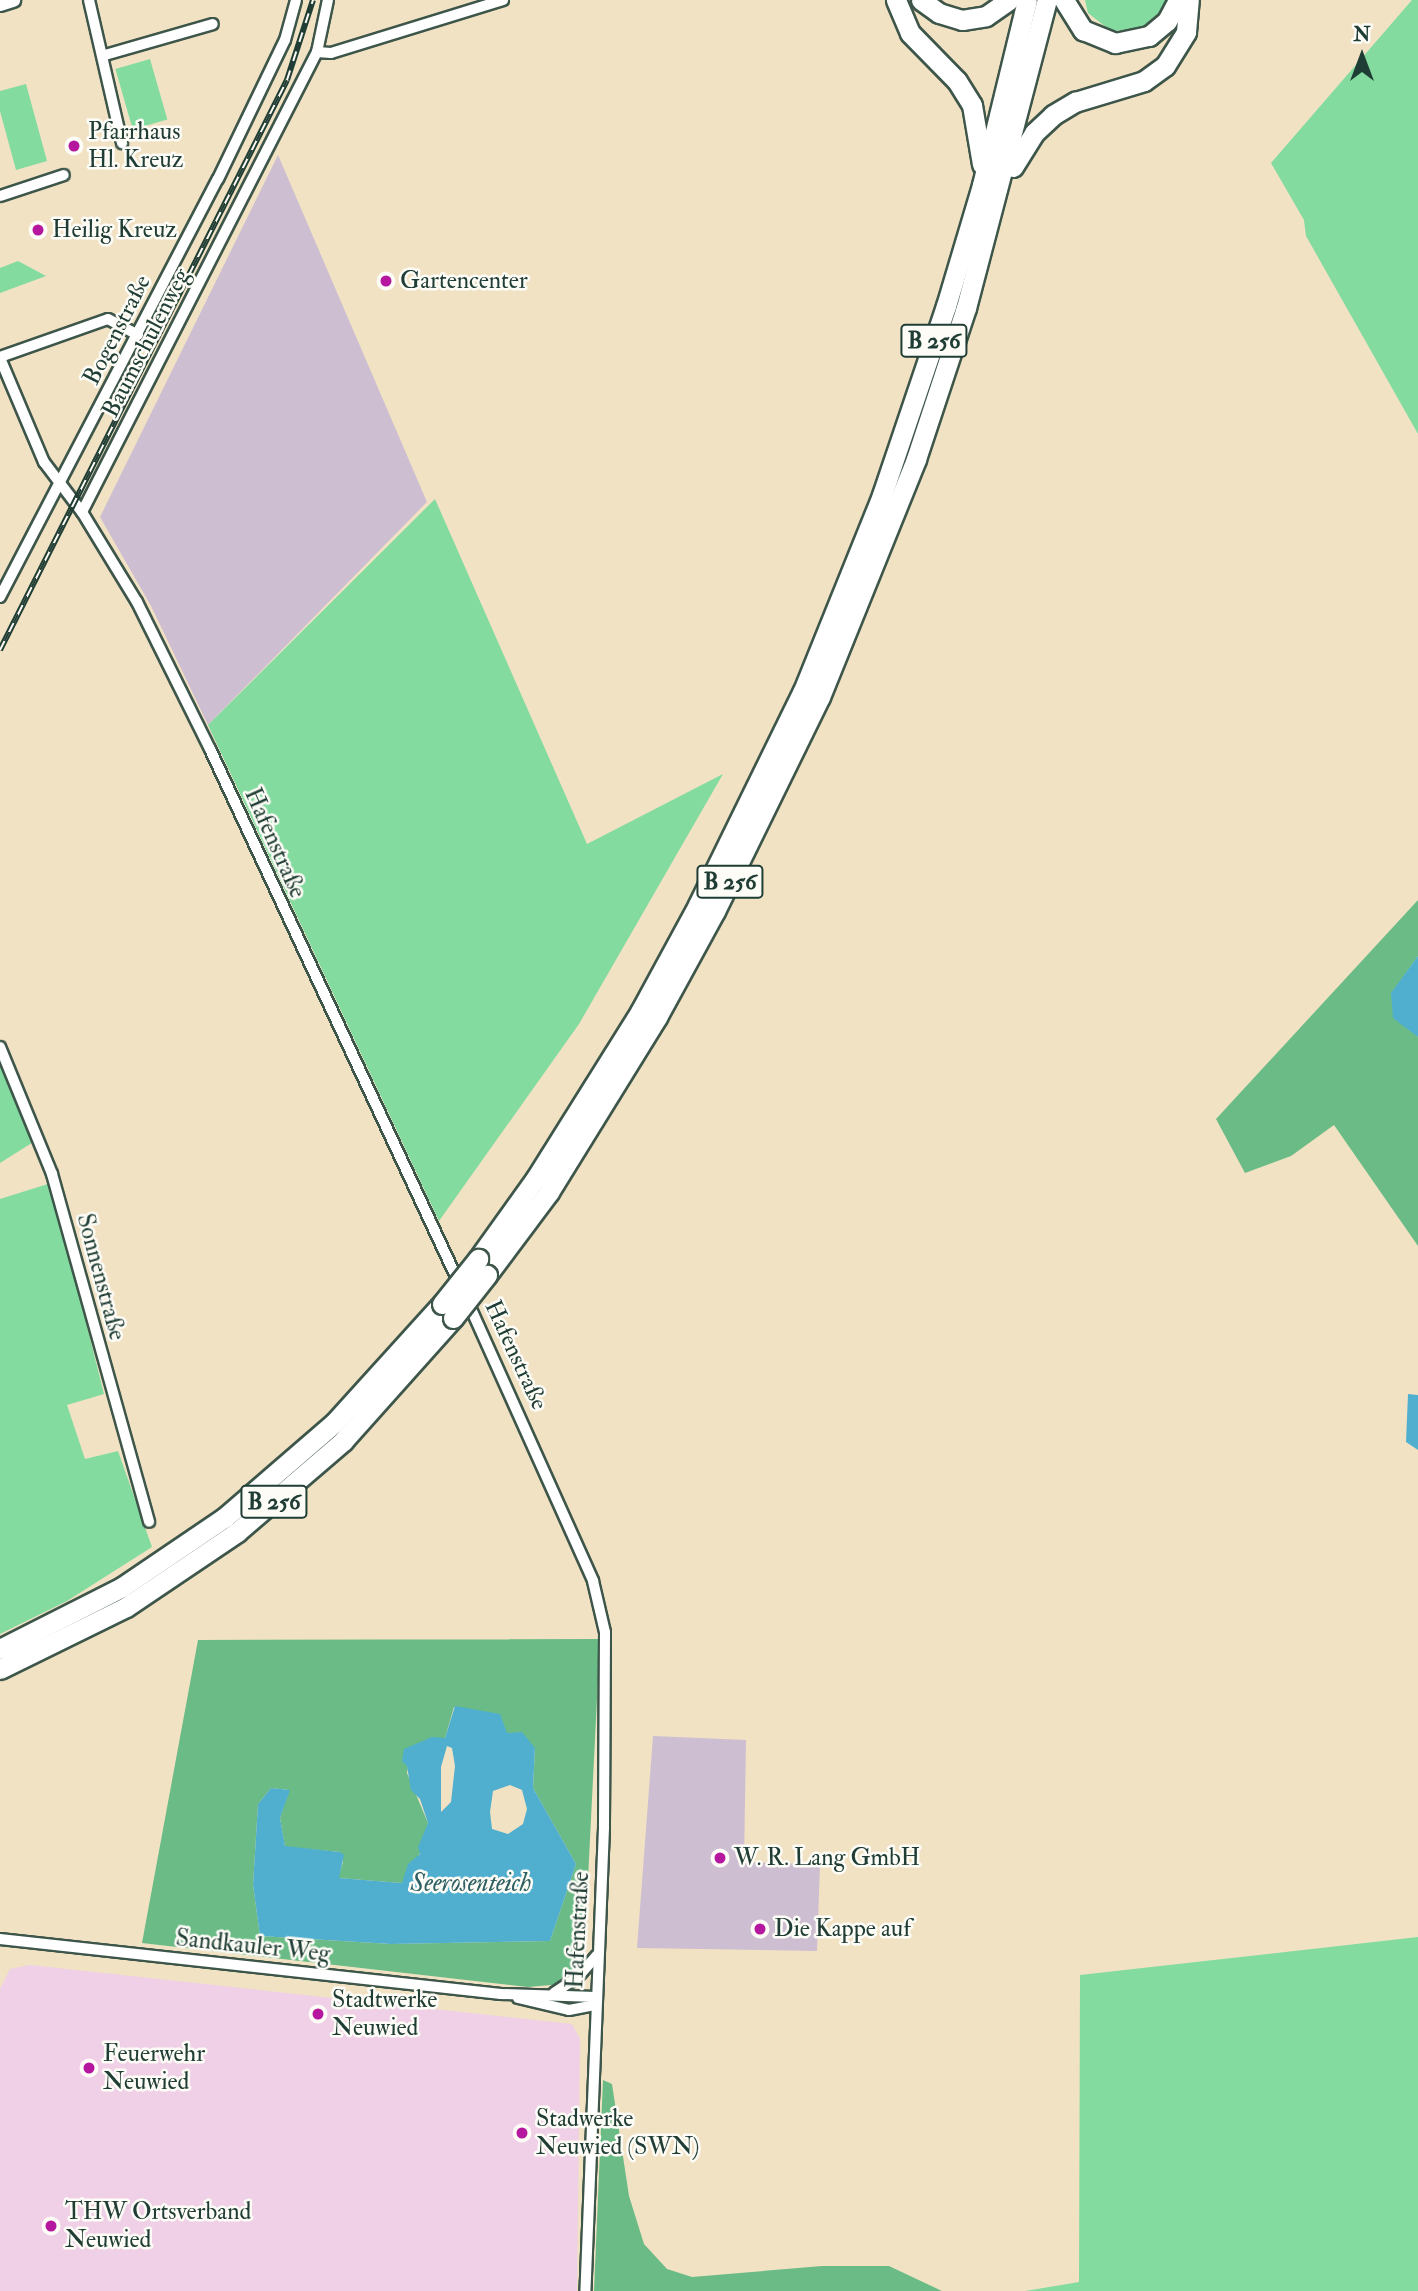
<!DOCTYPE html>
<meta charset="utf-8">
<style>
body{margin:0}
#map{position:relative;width:1418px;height:2291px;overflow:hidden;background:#f1e2c4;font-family:"IM FELL Double Pica",serif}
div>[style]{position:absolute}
.built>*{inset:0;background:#efd0e6}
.industrial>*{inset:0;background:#cdbed2}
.green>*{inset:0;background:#83dba0;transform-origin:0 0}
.forest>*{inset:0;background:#6abb86}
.water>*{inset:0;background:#50afcf}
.roads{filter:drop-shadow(2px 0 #3e564a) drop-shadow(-2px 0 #3e564a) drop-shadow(0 2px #3e564a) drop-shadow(0 -2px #3e564a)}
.street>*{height:10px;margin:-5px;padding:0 5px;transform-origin:5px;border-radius:5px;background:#fff}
.secondary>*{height:14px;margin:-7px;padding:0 7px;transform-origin:7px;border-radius:7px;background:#fff}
.highway>*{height:19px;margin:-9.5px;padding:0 9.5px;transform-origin:9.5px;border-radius:9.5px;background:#fff}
.rail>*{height:6px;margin-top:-3px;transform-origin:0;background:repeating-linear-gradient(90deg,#fdfcf7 0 10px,#1f3d34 0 20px);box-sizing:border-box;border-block:2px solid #1f3d34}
.bridges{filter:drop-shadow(2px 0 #3e564a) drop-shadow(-2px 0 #3e564a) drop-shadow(0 2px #3e564a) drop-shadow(0 -2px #3e564a)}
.highway-bridge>*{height:19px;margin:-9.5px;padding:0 9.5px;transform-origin:9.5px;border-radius:9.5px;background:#fff}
.dots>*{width:19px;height:19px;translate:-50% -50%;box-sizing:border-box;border:4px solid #fdfcf7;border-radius:50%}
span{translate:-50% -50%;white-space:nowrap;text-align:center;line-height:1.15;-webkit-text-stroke:5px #fdfcf7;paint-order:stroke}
.shield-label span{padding:2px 5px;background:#fdfcf7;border:2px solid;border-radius:5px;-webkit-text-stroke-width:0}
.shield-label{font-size:23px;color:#1f3d34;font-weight:700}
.poi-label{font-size:24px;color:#1f3d34}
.left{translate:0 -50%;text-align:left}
.street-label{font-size:24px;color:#1f3d34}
.water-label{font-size:26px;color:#2e5f62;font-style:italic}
.north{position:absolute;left:1327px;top:21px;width:70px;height:70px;-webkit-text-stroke:5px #fdfcf7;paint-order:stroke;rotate:0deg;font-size:19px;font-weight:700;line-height:28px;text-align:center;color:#1f3d34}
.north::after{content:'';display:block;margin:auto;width:24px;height:32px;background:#1f3d34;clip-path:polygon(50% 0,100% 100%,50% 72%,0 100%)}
</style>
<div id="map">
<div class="built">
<div style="clip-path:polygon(30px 1965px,572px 2024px,580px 2039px,577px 2291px,0 2291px,0 1989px,10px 1969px)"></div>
</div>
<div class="industrial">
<div style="clip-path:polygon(278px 155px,427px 502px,208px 725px,151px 606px,100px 517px)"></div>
<div style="clip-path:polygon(653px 1736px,746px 1740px,744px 1862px,820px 1864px,817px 1951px,637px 1948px)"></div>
</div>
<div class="green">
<div style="clip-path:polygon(1085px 0,1170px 0,1165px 14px,1145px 29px,1111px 31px,1088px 13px)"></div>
<div style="clip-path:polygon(1412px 0,1418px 0,1418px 434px,1306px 236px,1304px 220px,1271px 163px)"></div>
<div style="left:150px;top:59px;width:63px;height:36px;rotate:74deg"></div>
<div style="clip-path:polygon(26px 84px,47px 161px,16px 170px,0 111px,0 91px)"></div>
<div style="clip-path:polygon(18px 261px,46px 276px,0 293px,0 268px)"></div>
<div style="clip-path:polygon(435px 499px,587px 844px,723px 774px,579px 1024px,439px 1221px,208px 725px)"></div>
<div style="clip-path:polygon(0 1065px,35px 1141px,0 1163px)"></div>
<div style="clip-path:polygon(51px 1183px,104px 1394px,67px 1405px,85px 1459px,118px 1451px,152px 1547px,67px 1601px,0 1634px,0 1199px)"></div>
<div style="clip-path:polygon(1418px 1937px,1418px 2291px,1025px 2291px,1079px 2282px,1080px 1975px)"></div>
</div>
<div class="forest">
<div style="clip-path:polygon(1418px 900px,1418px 956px,1391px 994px,1418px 1037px,1418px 1246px,1334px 1125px,1291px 1156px,1245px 1173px,1216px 1119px)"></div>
<div style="clip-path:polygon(evenodd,600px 1639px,585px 1939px,574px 1983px,528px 1987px,142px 1943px,198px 1640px,600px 1639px,454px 1707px,535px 1748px,533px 1788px,576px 1864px,550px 1941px,391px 1944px,260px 1936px,253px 1885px,258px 1804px,271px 1788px,289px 1790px,280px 1818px,285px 1847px,340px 1852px,343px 1862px,338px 1878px,402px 1883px,420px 1853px,428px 1823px,407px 1773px,411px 1748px,445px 1738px,454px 1707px)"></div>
<div style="clip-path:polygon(603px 2080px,612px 2084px,629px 2196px,644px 2244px,667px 2269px,692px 2277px,822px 2266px,889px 2266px,942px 2291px,594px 2291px)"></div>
</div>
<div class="water">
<div style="clip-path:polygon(1418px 956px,1418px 1037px,1393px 1018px,1391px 993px)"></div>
<div style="clip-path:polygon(1408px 1394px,1418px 1395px,1418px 1450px,1406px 1442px)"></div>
<div style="clip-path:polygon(evenodd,455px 1706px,500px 1714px,507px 1733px,522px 1732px,535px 1748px,533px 1788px,576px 1864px,550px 1941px,391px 1944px,260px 1936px,253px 1885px,258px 1804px,271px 1788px,290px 1790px,280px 1818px,285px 1846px,340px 1852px,344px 1855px,339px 1878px,402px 1883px,408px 1864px,420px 1854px,418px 1847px,428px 1823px,420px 1799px,411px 1790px,407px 1766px,402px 1761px,404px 1749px,432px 1737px,445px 1738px,455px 1706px,447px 1746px,452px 1748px,455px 1766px,451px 1802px,441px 1812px,441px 1767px,447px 1746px,455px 1706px,510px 1785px,522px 1790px,527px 1809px,523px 1824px,508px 1834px,492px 1829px,490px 1812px,493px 1791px,510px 1785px)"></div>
</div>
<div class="roads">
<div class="street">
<div style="left:89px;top:0;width:147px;rotate:77deg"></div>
<div style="left:317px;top:52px;width:14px;rotate:4deg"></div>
<div style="left:331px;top:53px;width:180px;rotate:-17.1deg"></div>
<div style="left:105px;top:55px;width:112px;rotate:-16deg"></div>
<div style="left:0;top:196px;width:67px;rotate:-18.2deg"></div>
<div style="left:0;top:357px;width:114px;rotate:-19.4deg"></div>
<div style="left:108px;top:319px;width:34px;rotate:28deg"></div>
<div style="left:0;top:358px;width:113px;rotate:67.1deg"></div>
<div style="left:44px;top:462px;width:63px;rotate:52.8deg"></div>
<div style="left:82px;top:512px;width:105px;rotate:58.6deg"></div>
<div style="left:137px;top:602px;width:164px;rotate:63.6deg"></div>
<div style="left:210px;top:749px;width:589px;rotate:65deg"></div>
<div style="left:82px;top:512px;width:517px;rotate:-62.94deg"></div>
<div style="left:317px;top:52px;width:53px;rotate:-78.1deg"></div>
<div style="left:0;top:597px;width:471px;rotate:-62.5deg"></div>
<div style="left:218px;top:179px;width:154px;rotate:-64.3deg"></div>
<div style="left:285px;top:40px;width:41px;rotate:-74.6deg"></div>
<div style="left:0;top:1047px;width:137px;rotate:67.7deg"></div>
<div style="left:52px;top:1174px;width:361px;rotate:74.4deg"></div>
<div style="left:467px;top:1300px;width:308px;rotate:65.8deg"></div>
<div style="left:593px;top:1581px;width:52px;rotate:76.8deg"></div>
<div style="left:605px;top:1632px;width:196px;rotate:90.3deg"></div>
<div style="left:604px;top:1828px;width:463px;rotate:92.3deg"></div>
<div style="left:0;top:1939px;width:504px;rotate:6.26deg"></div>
<div style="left:501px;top:1994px;width:95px;rotate:1.8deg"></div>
<div style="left:554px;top:1993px;width:29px;rotate:-34deg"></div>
<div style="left:578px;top:1977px;width:29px;rotate:-49deg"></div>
<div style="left:518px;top:1998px;width:52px;rotate:13.2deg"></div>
<div style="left:569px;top:2010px;width:26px;rotate:-11deg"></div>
</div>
<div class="secondary">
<div style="left:0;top:4px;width:14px;rotate:-17deg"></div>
</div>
<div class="highway">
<div style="left:896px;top:0;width:36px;rotate:67deg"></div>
<div style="left:910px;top:33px;width:67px;rotate:45.6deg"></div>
<div style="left:957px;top:81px;width:28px;rotate:58deg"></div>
<div style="left:972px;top:105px;width:60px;rotate:80.4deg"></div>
<div style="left:921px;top:0;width:22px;rotate:36deg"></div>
<div style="left:939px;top:13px;width:24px;rotate:17deg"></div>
<div style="left:962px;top:20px;width:24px;rotate:-9deg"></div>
<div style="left:986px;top:16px;width:28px;rotate:-35deg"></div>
<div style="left:1064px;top:0;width:36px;rotate:58deg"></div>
<div style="left:1083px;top:30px;width:35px;rotate:22deg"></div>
<div style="left:1115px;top:43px;width:35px;rotate:-12deg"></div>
<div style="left:1149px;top:36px;width:23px;rotate:-40deg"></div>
<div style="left:1167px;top:21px;width:24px;rotate:-62deg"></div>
<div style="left:1013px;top:167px;width:40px;rotate:-58deg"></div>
<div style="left:1034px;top:133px;width:26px;rotate:-43deg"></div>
<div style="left:1053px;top:115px;width:26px;rotate:-31deg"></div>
<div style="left:1075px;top:102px;width:72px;rotate:-16.9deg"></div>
<div style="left:1144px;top:81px;width:26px;rotate:-36deg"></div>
<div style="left:1165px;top:66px;width:40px;rotate:-58deg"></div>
<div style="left:1186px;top:32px;width:32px;rotate:-85deg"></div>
<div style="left:478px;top:1259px;width:100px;rotate:-54.4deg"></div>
<div style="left:536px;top:1178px;width:196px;rotate:-57.9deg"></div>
<div style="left:640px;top:1012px;width:122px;rotate:-61.5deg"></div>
<div style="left:698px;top:905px;width:238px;rotate:-63.9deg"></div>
<div style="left:803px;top:691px;width:211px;rotate:-68deg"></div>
<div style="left:882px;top:495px;width:200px;rotate:-71.3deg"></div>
<div style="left:946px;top:306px;width:126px;rotate:-73.4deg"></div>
<div style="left:982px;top:185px;width:190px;rotate:-76.3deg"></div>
<div style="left:487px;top:1275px;width:104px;rotate:-53.2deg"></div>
<div style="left:549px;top:1192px;width:206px;rotate:-58.3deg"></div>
<div style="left:657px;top:1017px;width:121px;rotate:-61.3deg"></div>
<div style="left:715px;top:911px;width:238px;rotate:-63.9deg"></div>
<div style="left:820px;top:697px;width:257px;rotate:-68deg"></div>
<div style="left:916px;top:459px;width:159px;rotate:-71.7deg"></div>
<div style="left:966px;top:308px;width:318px;rotate:-75.3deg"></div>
<div style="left:0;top:1649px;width:137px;rotate:-26.9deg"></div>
<div style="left:122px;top:1587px;width:123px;rotate:-34.1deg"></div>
<div style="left:224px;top:1518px;width:145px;rotate:-40.8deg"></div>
<div style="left:334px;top:1423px;width:161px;rotate:-47.8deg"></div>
<div style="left:0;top:1669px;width:140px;rotate:-26.2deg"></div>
<div style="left:126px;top:1607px;width:134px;rotate:-34deg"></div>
<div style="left:237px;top:1532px;width:140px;rotate:-40.6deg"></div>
<div style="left:343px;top:1441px;width:165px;rotate:-48.2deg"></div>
</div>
</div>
<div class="rail">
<div style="left:0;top:650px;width:638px;rotate:-63.27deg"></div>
<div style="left:287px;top:80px;width:84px;rotate:-72deg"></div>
</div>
<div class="bridges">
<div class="highway-bridge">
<div style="left:442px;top:1304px;width:58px;rotate:-51.3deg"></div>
<div style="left:453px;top:1318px;width:55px;rotate:-51.7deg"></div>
</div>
</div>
<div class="dots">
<div style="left:74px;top:146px;background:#b5179e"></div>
<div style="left:38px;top:230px;background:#b5179e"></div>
<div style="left:386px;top:281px;background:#b5179e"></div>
<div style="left:720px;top:1858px;background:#b5179e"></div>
<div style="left:760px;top:1929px;background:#b5179e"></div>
<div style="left:318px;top:2014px;background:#b5179e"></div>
<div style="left:89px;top:2068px;background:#b5179e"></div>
<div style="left:522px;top:2133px;background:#b5179e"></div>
<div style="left:51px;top:2226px;background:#b5179e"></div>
</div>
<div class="shield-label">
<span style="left:934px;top:341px">B 256</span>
<span style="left:730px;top:882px">B 256</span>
<span style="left:274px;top:1502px">B 256</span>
</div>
<div class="poi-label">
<span class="left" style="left:88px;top:146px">Pfarrhaus<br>Hl. Kreuz</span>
<span class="left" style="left:52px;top:230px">Heilig Kreuz</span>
<span class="left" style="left:400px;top:281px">Gartencenter</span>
<span class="left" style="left:734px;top:1858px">W. R. Lang GmbH</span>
<span class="left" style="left:774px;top:1929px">Die Kappe auf</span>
<span class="left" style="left:332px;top:2014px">Stadtwerke<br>Neuwied</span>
<span class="left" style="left:103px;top:2068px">Feuerwehr<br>Neuwied</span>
<span class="left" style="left:536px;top:2133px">Stadwerke<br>Neuwied (SWN)</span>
<span class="left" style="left:65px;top:2226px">THW Ortsverband<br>Neuwied</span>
</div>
<div class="street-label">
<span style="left:117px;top:330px;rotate:-63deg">Bogenstraße</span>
<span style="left:146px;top:343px;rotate:-63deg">Baumschulenweg</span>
<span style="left:275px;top:843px;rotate:66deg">Hafenstraße</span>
<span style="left:101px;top:1277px;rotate:75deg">Sonnenstraße</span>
<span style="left:516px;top:1355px;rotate:65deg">Hafenstraße</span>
<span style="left:578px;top:1930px;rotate:-87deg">Hafenstraße</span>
<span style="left:253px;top:1946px;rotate:6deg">Sandkauler Weg</span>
</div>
<div class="water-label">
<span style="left:471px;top:1884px">Seerosenteich</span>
</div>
<div class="north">N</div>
</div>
